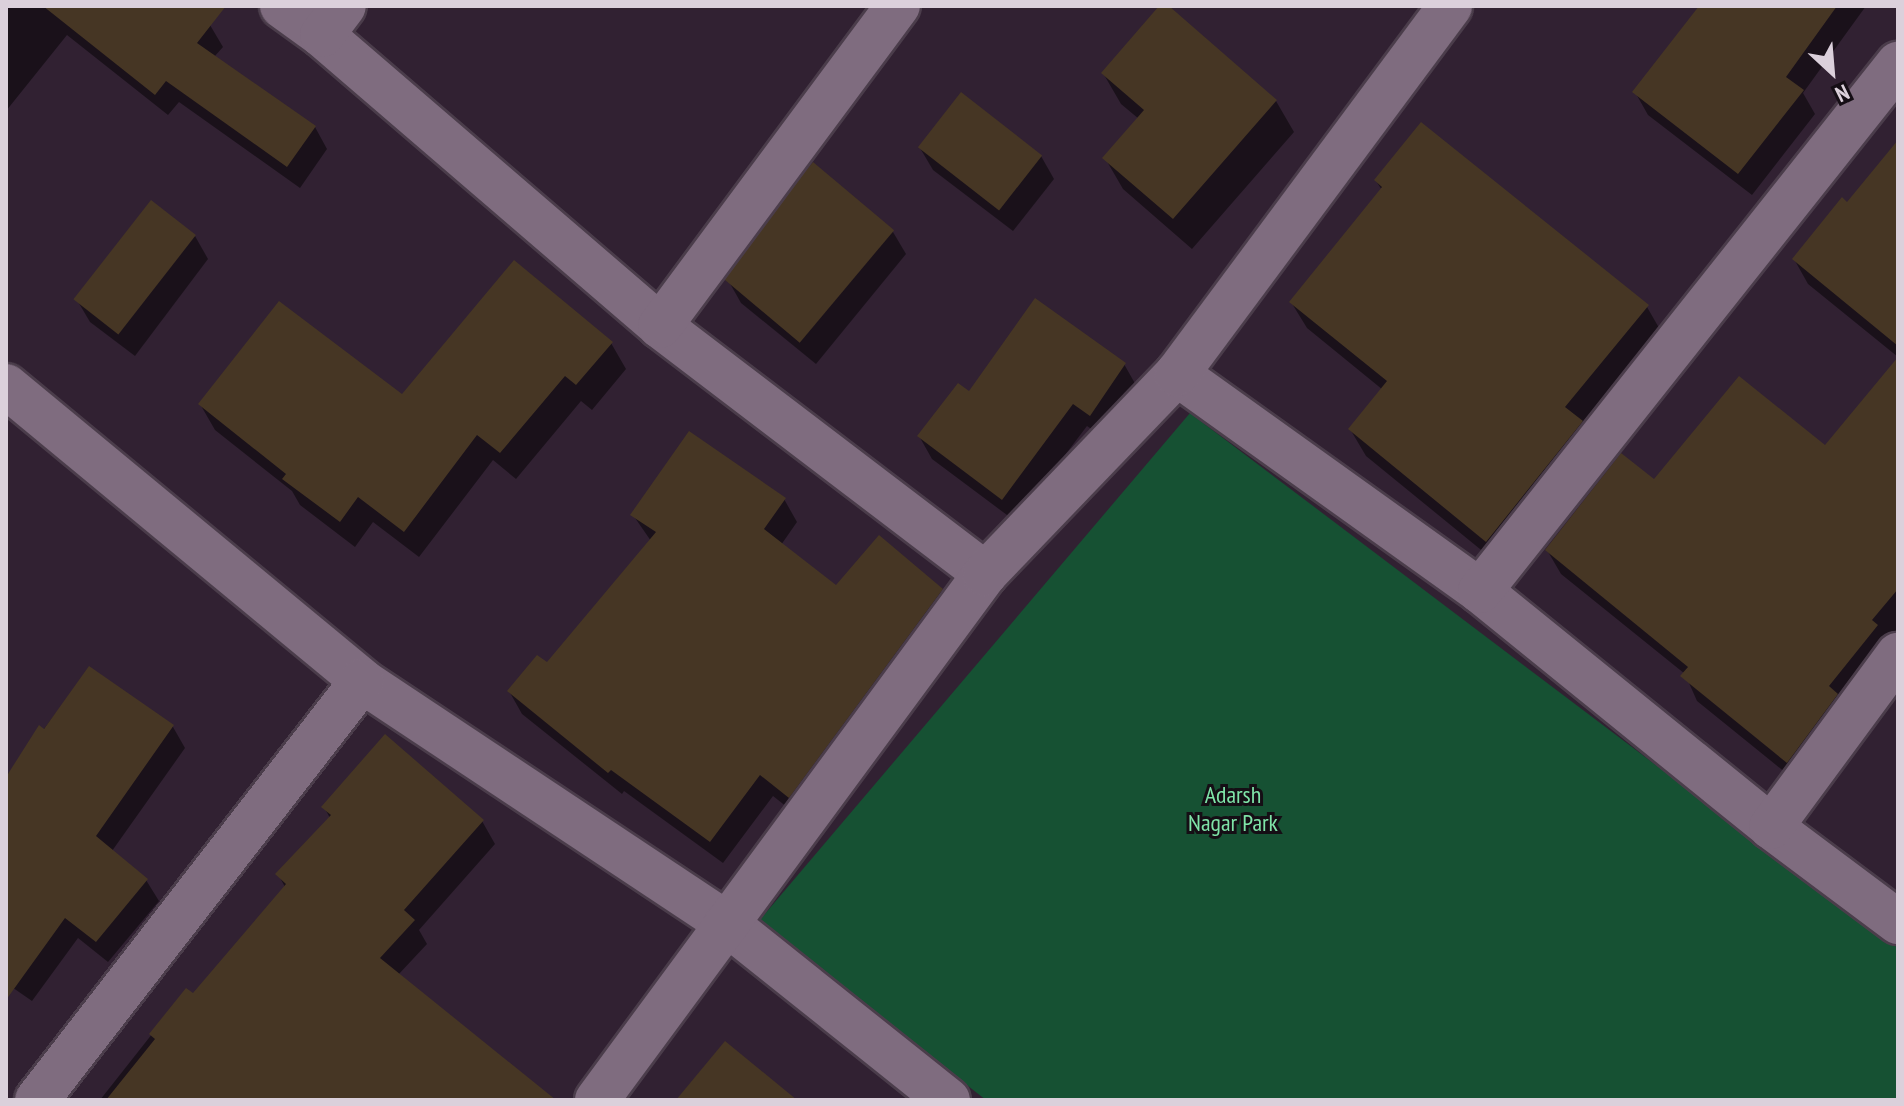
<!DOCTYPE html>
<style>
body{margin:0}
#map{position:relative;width:1904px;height:1106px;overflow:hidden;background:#312132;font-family:"PT Sans Narrow",sans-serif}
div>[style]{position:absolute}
.green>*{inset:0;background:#165133}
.shadow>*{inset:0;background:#0007}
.building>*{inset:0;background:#463624;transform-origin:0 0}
.roads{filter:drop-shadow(2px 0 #4b3d4b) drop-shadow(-2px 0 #4b3d4b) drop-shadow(0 2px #4b3d4b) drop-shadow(0 -2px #4b3d4b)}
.minor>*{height:44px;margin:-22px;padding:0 22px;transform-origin:22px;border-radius:22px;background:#7f6c7f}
span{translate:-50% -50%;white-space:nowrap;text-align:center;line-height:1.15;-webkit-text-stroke:6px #150e15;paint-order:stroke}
.park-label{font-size:24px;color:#7fe4a8}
.frame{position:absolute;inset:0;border:8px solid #dbd0db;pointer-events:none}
.north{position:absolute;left:1792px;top:32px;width:80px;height:80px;-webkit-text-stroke:6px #150e15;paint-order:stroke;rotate:154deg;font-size:22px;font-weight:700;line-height:32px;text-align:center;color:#dbd0db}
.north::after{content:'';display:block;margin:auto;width:28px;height:36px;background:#dbd0db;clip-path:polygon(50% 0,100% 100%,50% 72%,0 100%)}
</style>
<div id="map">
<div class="green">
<div style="clip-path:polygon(1190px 413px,1898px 948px,1898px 1100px,986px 1100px,758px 922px)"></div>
</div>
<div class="shadow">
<div style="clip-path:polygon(6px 6px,186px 6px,210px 25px,223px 47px,214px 57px,315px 127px,327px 149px,300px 188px,179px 102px,168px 115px,67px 35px,6px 111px)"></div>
<div style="clip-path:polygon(1162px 6px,1276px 101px,1294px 132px,1192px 249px,1123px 189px,1105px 158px,1139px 119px,1121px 104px,1103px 73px)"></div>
<div style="clip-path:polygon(1701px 6px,1866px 6px,1803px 93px,1815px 114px,1752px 195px,1648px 115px,1635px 92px)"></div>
<div style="clip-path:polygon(1898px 143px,1898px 357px,1808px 284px,1794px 259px,1848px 204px)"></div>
<div style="clip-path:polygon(920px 148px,1041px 156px,1054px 179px,1013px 231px,933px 170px)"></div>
<div style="clip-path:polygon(1376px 181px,1647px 307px,1662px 333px,1502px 567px,1366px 456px,1350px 429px,1383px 390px,1307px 328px,1291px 302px,1382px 190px)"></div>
<div style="clip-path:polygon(893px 232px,906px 254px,816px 364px,741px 303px,728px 280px)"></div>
<div style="clip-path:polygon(195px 236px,208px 259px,135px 356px,90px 322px,77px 300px)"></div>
<div style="clip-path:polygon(611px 343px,626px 369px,592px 410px,581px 401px,516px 479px,493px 460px,419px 557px,373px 522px,355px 547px,300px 505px,292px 491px,215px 430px,200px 404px,402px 397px)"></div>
<div style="clip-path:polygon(1898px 360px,1898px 629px,1802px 786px,1697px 701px,1685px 674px,1561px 574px,1547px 550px,1654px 482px,1825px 447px)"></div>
<div style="clip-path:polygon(1124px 364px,1137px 387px,1103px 437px,1087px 426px,1015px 521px,932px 459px,919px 436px,969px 394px)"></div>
<div style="clip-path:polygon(784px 499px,797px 522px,781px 545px,837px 588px,941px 590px,954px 613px,802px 819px,773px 796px,723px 863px,624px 791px,622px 794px,522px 714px,509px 691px,547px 665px,651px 541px,633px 515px)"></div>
<div style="clip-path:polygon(90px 668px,173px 727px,185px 748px,112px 851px,146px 880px,159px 901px,108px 962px,78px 938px,32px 1001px,6px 983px,6px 771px,10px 774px)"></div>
<div style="clip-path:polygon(324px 807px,482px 821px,495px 844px,419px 930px,427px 944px,398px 975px,552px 1100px,100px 1100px,186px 991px,194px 996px,285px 887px,278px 874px,330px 818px)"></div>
</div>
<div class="building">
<div style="clip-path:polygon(43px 6px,226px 6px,197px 43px,316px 126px,287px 167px,166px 81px,155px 95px)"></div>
<div style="clip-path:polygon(1159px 6px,1169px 6px,1277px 100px,1173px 219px,1102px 158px,1144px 110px,1101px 73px)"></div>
<div style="clip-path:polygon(1699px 6px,1837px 6px,1786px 77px,1804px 90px,1738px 174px,1632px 92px)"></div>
<div style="left:961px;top:92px;width:103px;height:70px;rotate:38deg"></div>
<div style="clip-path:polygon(1421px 122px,1649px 305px,1565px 407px,1583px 421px,1486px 542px,1348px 429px,1387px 381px,1289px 302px,1382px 187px,1374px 180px)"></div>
<div style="clip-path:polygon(1898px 140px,1898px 346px,1792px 259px,1842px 197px,1847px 202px)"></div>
<div style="left:813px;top:162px;width:106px;height:147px;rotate:40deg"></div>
<div style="left:151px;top:200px;width:57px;height:126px;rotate:38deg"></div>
<div style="clip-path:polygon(514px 260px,613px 342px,576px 385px,565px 376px,500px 453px,477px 435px,404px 532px,358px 497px,340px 522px,282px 479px,286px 474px,198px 404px,279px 301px,402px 394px)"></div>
<div style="clip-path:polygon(1035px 298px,1126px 363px,1090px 416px,1073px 404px,1002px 500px,917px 436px,958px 383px,969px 391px)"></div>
<div style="clip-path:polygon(1898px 357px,1898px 589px,1872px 620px,1878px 625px,1829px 686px,1838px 694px,1787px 763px,1680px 676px,1688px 667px,1545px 550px,1621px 453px,1654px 479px,1739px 376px,1825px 445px)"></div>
<div style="clip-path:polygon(689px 431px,786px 498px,764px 529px,836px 585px,879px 535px,943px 589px,789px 798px,760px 775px,710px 842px,611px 770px,608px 773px,507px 691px,537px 655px,547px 662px,656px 532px,630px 515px)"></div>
<div style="clip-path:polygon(89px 666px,174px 725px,96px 836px,148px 879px,96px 942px,65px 918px,6px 1000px,6px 777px,39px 725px,44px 729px)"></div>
<div style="clip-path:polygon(385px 734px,484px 820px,404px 910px,415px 920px,380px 958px,556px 1100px,106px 1100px,155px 1039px,149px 1034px,186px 988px,193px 993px,286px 884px,275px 874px,331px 815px,321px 807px)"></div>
<div style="clip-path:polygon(725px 1041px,797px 1100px,676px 1100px)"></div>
</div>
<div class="roads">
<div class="minor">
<div style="left:282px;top:6px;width:49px;rotate:35.9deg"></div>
<div style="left:322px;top:35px;width:446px;rotate:40.7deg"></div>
<div style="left:660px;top:326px;width:409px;rotate:37.3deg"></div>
<div style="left:322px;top:35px;width:36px;rotate:-53deg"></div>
<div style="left:660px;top:326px;width:399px;rotate:-53.4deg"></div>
<div style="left:1177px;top:374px;width:373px;rotate:35.6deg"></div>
<div style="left:1480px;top:591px;width:375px;rotate:39deg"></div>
<div style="left:1771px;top:827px;width:159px;rotate:36.8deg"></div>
<div style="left:6px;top:386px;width:462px;rotate:39.6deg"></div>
<div style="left:362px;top:681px;width:437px;rotate:33.6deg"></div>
<div style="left:726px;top:923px;width:284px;rotate:38.6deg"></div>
<div style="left:1480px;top:591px;width:673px;rotate:-51.58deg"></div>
<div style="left:1771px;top:827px;width:214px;rotate:-53.6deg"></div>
<div style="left:37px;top:1100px;width:530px;rotate:-52.2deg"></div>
<div style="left:597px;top:1100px;width:654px;rotate:-53.59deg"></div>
<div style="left:985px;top:574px;width:277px;rotate:-46.2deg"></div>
<div style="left:1177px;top:374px;width:458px;rotate:-53.4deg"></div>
</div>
</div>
<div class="park-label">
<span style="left:1233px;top:809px">Adarsh<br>Nagar Park</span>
</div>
<div class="frame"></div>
<div class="north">N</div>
</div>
